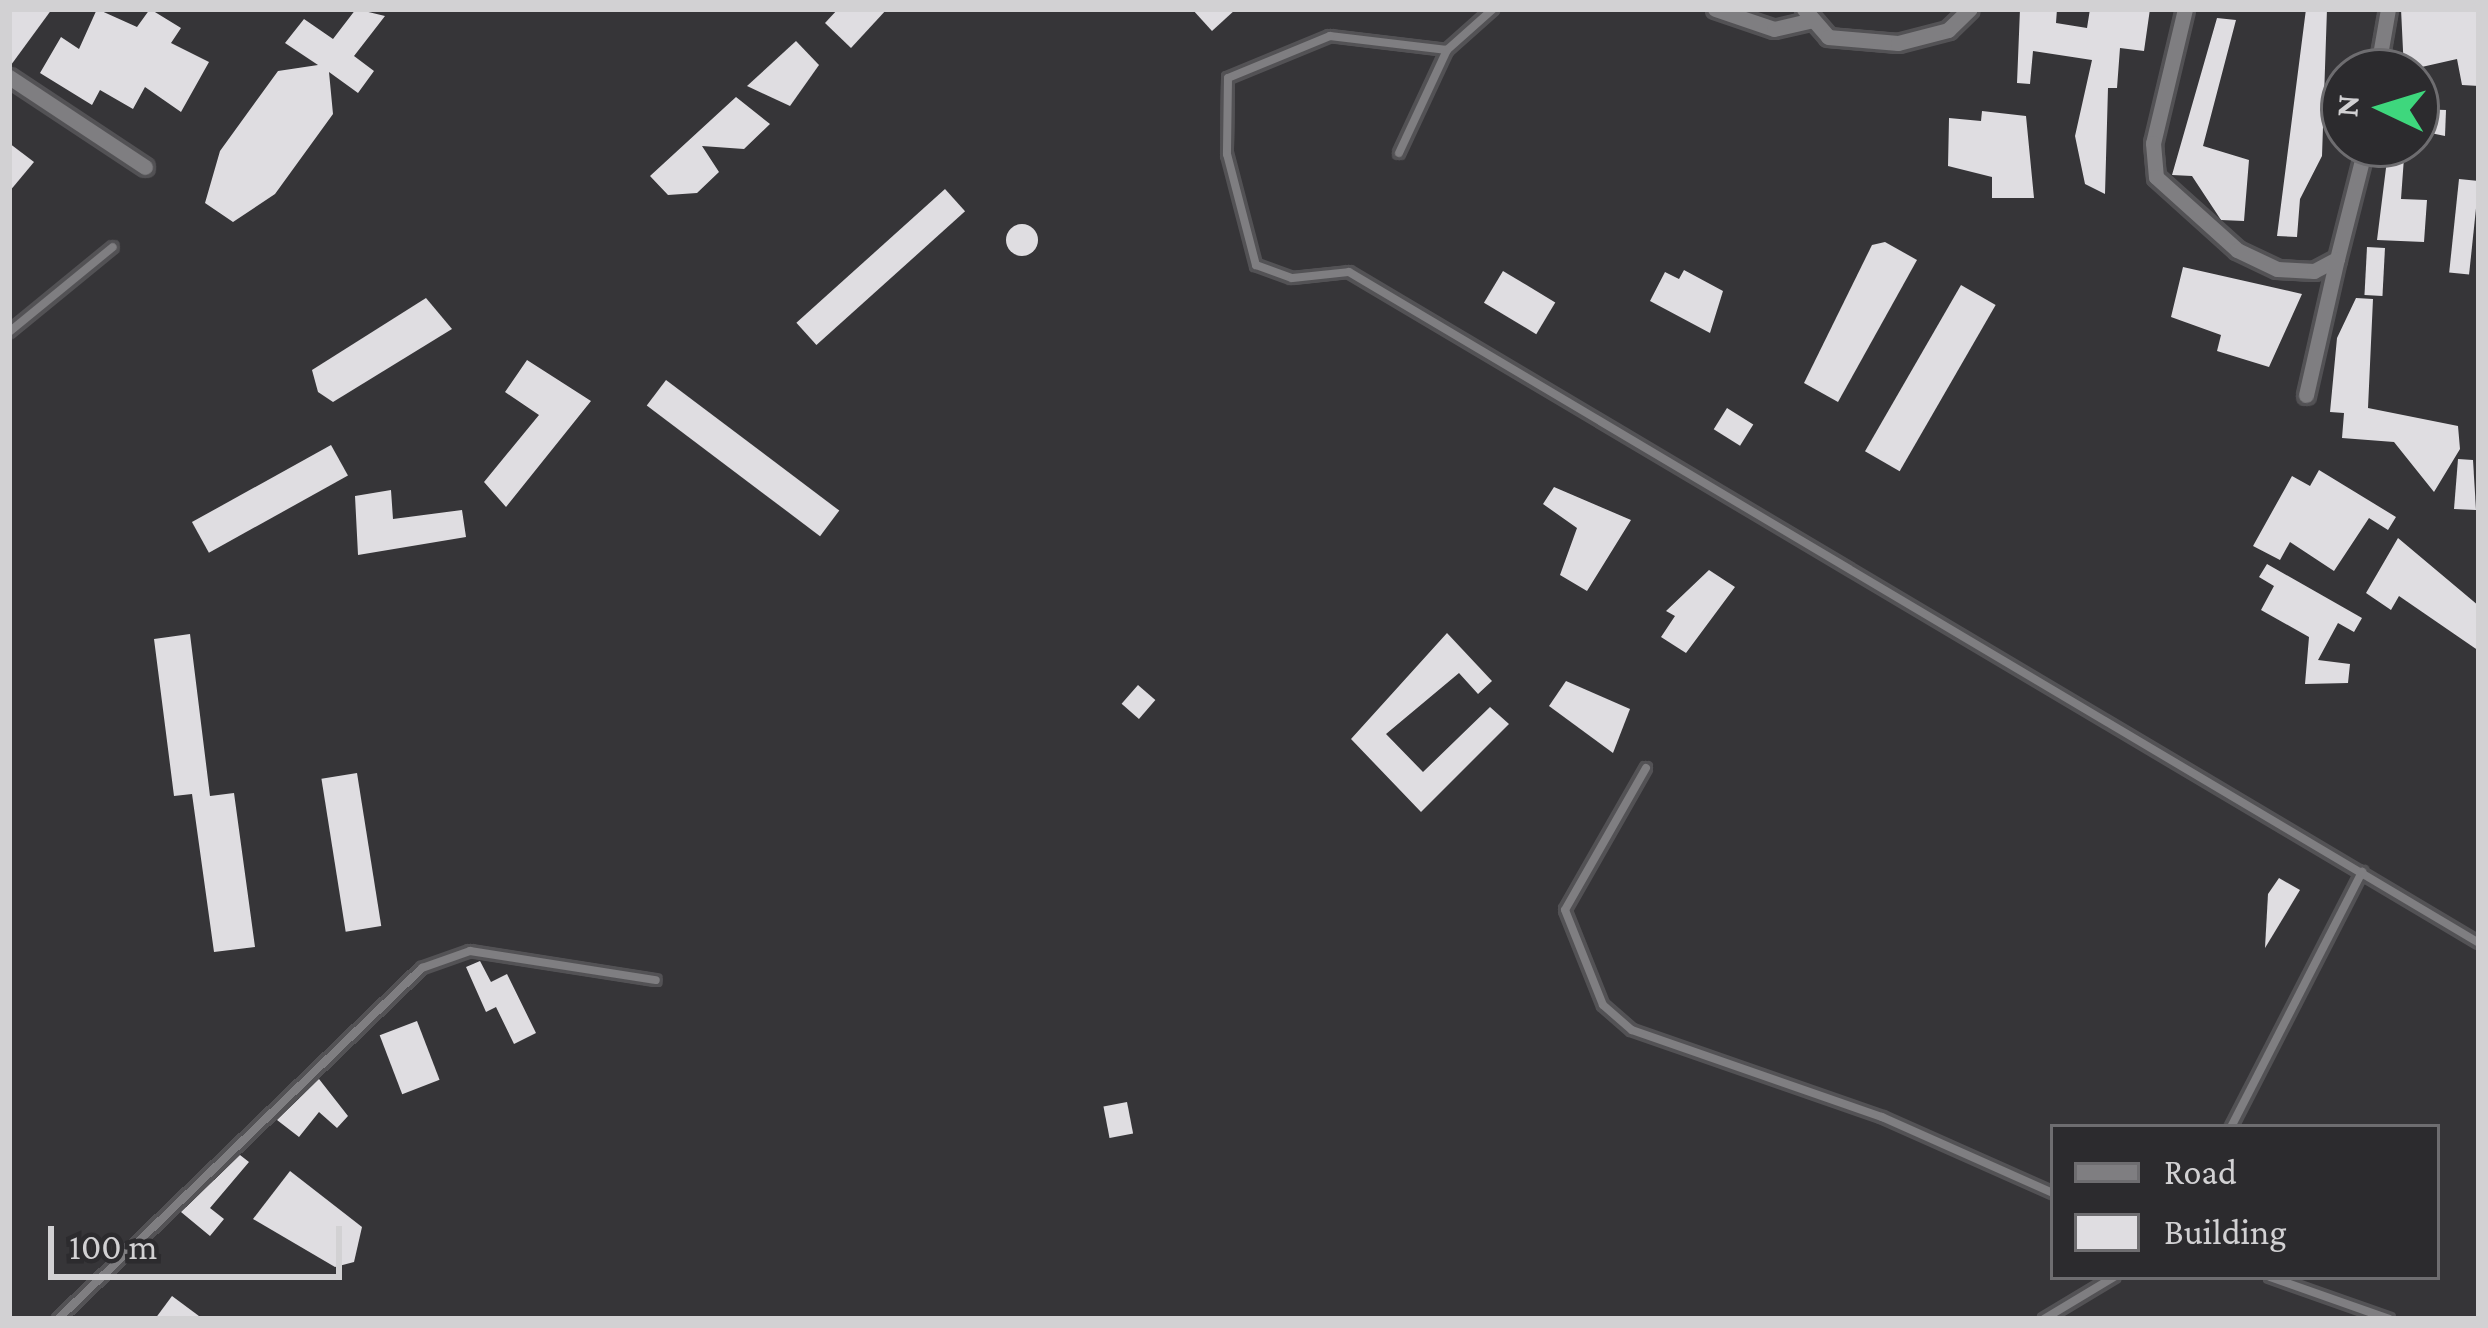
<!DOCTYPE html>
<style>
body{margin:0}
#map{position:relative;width:2488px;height:1328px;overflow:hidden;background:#363538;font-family:"Crimson Pro",serif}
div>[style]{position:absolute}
.building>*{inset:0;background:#dfdde1;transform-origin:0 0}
.round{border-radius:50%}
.roads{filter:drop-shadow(3px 0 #535255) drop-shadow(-3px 0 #535255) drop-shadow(0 3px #535255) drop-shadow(0 -3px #535255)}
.service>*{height:8px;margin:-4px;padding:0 4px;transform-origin:4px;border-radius:4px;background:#7f7e81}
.minor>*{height:15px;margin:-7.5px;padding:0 7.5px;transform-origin:7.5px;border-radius:7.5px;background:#7f7e81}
span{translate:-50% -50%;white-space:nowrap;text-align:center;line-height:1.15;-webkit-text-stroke:12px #2c2b2e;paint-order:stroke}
.frame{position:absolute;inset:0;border:12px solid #d2d1d3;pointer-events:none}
.legend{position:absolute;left:2050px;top:1124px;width:390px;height:156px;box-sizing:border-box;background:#2c2b2e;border:3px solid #6e6d70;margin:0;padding:15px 21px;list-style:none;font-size:36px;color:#d2d1d3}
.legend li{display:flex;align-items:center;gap:24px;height:60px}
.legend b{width:60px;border:3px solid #6e6d70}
.north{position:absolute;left:2320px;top:48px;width:120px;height:120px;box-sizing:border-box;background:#2c2b2e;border:3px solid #6e6d70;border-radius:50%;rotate:274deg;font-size:33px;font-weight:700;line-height:48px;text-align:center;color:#d2d1d3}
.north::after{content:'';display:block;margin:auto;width:42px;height:54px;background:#3ed77d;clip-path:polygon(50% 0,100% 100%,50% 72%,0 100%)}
.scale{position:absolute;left:48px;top:1226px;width:294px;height:54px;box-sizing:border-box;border:6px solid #d2d1d3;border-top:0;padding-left:15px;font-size:36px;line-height:42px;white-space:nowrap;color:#d2d1d3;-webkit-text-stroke:9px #2c2b2e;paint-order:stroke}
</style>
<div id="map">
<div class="building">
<div style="clip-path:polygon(9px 9px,52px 9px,11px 65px,9px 65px)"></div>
<div style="clip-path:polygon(97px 9px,137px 27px,150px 9px,181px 28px,171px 43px,209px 62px,181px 112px,145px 87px,133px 109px,100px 90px,92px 105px,40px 73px,61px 37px,79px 49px)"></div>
<div style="clip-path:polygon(356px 9px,385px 16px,354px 56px,374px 71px,358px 93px,329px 72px,333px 114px,275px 194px,233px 222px,205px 203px,220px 151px,278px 71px,318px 65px,285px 43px,304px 19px,333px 39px)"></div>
<div style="clip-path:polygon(838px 9px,887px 9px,851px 48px,825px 23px)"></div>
<div style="clip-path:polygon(1192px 9px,1236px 9px,1212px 31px)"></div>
<div style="clip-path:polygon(2020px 9px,2057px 9px,2056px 23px,2087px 28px,2090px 9px,2150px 9px,2144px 51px,2120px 48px,2117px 88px,2108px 88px,2105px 194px,2085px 184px,2075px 136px,2092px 60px,2033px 51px,2030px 84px,2017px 83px)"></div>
<div style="clip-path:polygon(2306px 9px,2327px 9px,2322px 156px,2300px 199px,2297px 237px,2277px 236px)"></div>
<div style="clip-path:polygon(2401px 9px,2479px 9px,2479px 86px,2462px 85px,2457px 59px,2404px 71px)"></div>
<div style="clip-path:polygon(2217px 18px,2236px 20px,2203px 146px,2249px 160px,2244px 221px,2221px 220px,2192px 176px,2172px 175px)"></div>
<div style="clip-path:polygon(796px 41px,819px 65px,790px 106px,747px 86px)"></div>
<div style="clip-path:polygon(736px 97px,770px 124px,744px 149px,702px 146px,719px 172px,697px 193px,668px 195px,650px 176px)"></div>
<div style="clip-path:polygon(2416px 109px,2446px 110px,2445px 136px,2416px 130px)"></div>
<div style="clip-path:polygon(1982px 111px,2026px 116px,2034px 198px,1992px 198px,1992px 177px,1948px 166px,1949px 118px,1981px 121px)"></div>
<div style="clip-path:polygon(9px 143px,34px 162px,9px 192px)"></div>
<div style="clip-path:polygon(2389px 144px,2405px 144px,2401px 199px,2427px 200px,2424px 242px,2377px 240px)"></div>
<div style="left:2459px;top:179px;width:20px;height:94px;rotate:6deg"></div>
<div style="left:945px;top:189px;width:30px;height:200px;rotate:48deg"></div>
<div class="round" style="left:1006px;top:224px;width:32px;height:32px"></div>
<div style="clip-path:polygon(1885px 242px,1917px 260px,1838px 402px,1804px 383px,1872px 245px)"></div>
<div style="left:2367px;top:247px;width:18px;height:48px;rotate:3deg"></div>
<div style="clip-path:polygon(2183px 267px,2302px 294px,2269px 367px,2217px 351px,2221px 335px,2171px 317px)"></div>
<div style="clip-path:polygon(1684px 270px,1723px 291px,1710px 333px,1650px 301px,1665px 272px,1679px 279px)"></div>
<div style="left:1503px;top:271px;width:61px;height:37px;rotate:31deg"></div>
<div style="left:1961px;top:285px;width:40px;height:192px;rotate:30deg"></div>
<div style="clip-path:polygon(426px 298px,452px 329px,333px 402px,318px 392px,312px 370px)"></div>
<div style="clip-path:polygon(2356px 298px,2373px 299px,2368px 408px,2458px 426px,2460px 449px,2434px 492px,2394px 442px,2342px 438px,2344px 413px,2330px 412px,2337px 338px)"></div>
<div style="clip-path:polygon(527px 360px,591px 401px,506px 507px,484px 482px,539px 415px,505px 392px)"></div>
<div style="left:666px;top:380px;width:217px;height:32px;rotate:37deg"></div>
<div style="left:1727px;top:408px;width:31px;height:25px;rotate:32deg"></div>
<div style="left:331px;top:445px;width:35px;height:159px;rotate:61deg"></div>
<div style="clip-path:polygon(2458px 459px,2473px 460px,2476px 510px,2454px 509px)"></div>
<div style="clip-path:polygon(2319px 470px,2396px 517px,2388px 530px,2369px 518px,2334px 571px,2290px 542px,2280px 560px,2253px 546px,2292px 476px,2310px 486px)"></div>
<div style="clip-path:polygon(1554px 487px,1631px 520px,1587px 591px,1560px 575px,1577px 528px,1543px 504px)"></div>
<div style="clip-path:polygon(391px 490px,393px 519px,462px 510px,466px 537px,358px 555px,355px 496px)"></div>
<div style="clip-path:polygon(2398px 538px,2479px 606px,2479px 651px,2399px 596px,2391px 610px,2366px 593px)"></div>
<div style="clip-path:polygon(2267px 564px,2362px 618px,2354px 632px,2338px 623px,2318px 660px,2350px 664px,2348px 683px,2305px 684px,2309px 637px,2261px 610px,2274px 586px,2259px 577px)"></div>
<div style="clip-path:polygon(1709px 570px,1735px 587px,1686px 653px,1661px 637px,1675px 616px,1666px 611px)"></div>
<div style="clip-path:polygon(1447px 633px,1492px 681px,1478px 694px,1459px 673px,1386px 734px,1423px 772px,1490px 707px,1509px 724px,1421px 812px,1351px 739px)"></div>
<div style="clip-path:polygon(190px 634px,210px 796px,234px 793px,255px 947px,214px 952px,192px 794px,174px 796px,154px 639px)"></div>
<div style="clip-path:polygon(1566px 681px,1630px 709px,1613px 753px,1549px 706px)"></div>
<div style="left:1138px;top:685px;width:23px;height:25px;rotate:41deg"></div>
<div style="left:357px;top:773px;width:155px;height:36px;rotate:81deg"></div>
<div style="clip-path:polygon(2279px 878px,2300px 890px,2265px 948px,2268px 894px)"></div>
<div style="clip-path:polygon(480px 961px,491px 982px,507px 974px,536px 1033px,514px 1044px,496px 1007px,486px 1012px,466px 967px)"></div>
<div style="left:417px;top:1021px;width:63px;height:40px;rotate:69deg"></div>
<div style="clip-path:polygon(319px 1079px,348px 1116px,337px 1128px,319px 1112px,299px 1137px,277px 1120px)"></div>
<div style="left:1127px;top:1102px;width:32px;height:24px;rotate:79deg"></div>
<div style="clip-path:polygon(240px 1155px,249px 1162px,210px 1208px,224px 1219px,210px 1236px,181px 1212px)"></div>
<div style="clip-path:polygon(290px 1171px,362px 1227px,354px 1262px,335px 1267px,253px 1219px)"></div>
<div style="clip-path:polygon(172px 1296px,203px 1319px,155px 1319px)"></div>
</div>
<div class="roads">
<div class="service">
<div style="left:1493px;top:9px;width:62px;rotate:138.3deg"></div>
<div style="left:1447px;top:50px;width:118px;rotate:-173.2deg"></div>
<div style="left:1330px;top:36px;width:110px;rotate:157.6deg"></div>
<div style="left:1228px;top:78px;width:76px;rotate:90.8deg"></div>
<div style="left:1227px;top:154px;width:115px;rotate:75.4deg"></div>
<div style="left:1256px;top:265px;width:38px;rotate:20deg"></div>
<div style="left:1292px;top:278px;width:57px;rotate:-6deg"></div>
<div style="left:1349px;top:272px;width:1314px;rotate:30.7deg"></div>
<div style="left:1399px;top:153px;width:114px;rotate:-65deg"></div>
<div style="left:9px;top:332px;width:134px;rotate:-39.3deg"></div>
<div style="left:1646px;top:768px;width:163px;rotate:119.7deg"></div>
<div style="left:1565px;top:910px;width:102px;rotate:68.2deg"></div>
<div style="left:1603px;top:1005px;width:38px;rotate:41deg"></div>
<div style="left:1632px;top:1030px;width:265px;rotate:19.2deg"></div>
<div style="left:1882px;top:1117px;width:187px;rotate:24deg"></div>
<div style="left:2231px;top:1127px;width:287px;rotate:-62.8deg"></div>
<div style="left:2270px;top:1277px;width:126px;rotate:19.4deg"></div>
<div style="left:58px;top:1319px;width:506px;rotate:-43.96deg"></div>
<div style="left:422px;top:968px;width:51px;rotate:-19.5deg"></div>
<div style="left:470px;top:951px;width:188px;rotate:8.9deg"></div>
<div style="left:2044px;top:1319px;width:82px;rotate:-31deg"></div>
</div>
<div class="minor">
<div style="left:1715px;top:9px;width:62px;rotate:18.7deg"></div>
<div style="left:1774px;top:29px;width:36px;rotate:-13deg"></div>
<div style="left:1804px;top:9px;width:37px;rotate:49deg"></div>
<div style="left:1828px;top:37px;width:70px;rotate:4.9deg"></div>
<div style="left:1898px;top:43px;width:52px;rotate:-14.6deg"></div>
<div style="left:1948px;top:30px;width:30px;rotate:-44deg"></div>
<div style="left:2185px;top:9px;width:138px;rotate:103.4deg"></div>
<div style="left:2153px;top:143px;width:34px;rotate:85deg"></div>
<div style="left:2156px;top:177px;width:109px;rotate:42deg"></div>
<div style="left:2237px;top:250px;width:44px;rotate:25.4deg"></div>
<div style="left:2277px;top:269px;width:37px;rotate:3deg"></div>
<div style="left:2314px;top:271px;width:26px;rotate:-28deg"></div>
<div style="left:2337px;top:259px;width:119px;rotate:-75.8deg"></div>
<div style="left:2377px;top:72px;width:64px;rotate:-80.1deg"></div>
<div style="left:9px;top:77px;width:163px;rotate:33.5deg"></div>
<div style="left:2306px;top:395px;width:139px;rotate:-77.2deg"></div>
</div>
</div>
<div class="frame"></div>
<ul class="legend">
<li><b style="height:15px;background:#7f7e81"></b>Road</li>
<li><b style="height:33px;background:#dfdde1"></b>Building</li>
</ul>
<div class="north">N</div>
<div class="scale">100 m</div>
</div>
